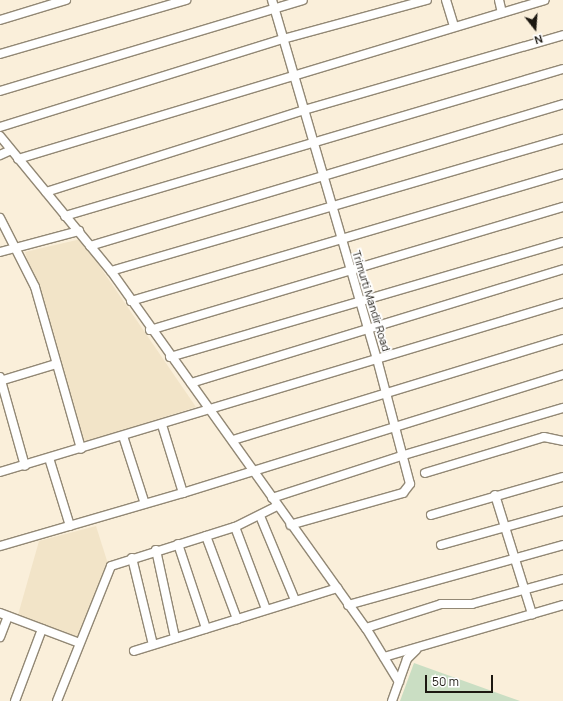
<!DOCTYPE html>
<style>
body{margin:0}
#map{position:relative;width:563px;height:701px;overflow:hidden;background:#faefda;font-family:Manrope,sans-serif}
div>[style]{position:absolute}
.built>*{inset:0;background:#f2e4c8}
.green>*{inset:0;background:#cadec3}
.roads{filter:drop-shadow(1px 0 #928875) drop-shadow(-1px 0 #928875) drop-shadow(0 1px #928875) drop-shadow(0 -1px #928875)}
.street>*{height:8px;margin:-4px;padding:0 4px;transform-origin:4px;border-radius:4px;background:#fff}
span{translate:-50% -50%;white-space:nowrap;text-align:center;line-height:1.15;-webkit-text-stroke:3.5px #fff;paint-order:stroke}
.street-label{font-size:11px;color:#1c1811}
.north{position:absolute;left:515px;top:8px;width:40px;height:40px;-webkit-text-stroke:3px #fff;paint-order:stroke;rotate:163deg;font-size:11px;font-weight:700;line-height:16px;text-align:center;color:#1c1811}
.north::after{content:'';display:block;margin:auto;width:14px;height:18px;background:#1c1811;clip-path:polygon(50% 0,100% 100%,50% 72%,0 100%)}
.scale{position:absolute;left:425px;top:675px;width:68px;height:18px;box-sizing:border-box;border:2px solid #1c1811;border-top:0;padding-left:5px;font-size:12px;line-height:14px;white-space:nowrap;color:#1c1811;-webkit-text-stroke:3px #fff;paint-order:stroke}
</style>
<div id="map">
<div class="built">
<div style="clip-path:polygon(81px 239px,196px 407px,79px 444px,25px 252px)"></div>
<div style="clip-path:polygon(96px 526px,109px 567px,81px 638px,18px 615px,39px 541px)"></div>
</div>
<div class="green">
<div style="clip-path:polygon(414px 663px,520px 701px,400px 701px)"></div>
</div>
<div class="roads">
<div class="street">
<div style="left:272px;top:0;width:374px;rotate:73.7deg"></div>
<div style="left:377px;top:359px;width:129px;rotate:75.2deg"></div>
<div style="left:410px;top:484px;width:11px;rotate:128deg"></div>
<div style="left:403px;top:493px;width:117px;rotate:164.2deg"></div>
<div style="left:446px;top:0;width:28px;rotate:73deg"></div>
<div style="left:499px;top:0;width:13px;rotate:77deg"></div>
<div style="left:0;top:20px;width:69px;rotate:-16.9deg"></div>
<div style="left:0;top:54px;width:194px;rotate:-16.2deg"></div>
<div style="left:0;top:91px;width:316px;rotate:-16.7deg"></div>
<div style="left:0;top:127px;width:296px;rotate:-17.3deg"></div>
<div style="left:283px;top:39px;width:149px;rotate:-15.2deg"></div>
<div style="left:0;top:136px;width:175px;rotate:50.6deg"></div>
<div style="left:111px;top:271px;width:439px;rotate:54.5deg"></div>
<div style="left:366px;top:628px;width:63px;rotate:58.6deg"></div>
<div style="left:0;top:155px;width:12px;rotate:-24deg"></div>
<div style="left:18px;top:159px;width:550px;rotate:-16.79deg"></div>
<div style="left:46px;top:192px;width:271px;rotate:-17.6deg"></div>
<div style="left:304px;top:110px;width:270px;rotate:-16.1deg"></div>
<div style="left:65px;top:216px;width:519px;rotate:-16.45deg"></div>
<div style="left:0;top:218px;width:77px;rotate:63.1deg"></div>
<div style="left:35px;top:287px;width:168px;rotate:74.1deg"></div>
<div style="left:90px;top:246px;width:494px;rotate:-16.7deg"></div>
<div style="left:0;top:252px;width:82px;rotate:-14.9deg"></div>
<div style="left:111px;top:271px;width:471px;rotate:-16.3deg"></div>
<div style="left:131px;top:301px;width:450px;rotate:-16.4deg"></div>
<div style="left:150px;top:330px;width:431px;rotate:-16.6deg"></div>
<div style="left:170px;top:357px;width:409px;rotate:-16.3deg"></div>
<div style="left:0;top:377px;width:92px;rotate:74.3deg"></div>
<div style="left:0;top:381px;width:59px;rotate:-16.9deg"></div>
<div style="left:191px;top:383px;width:389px;rotate:-17deg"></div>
<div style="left:162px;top:425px;width:71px;rotate:72.8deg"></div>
<div style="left:123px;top:436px;width:71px;rotate:72.1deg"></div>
<div style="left:233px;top:440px;width:345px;rotate:-17deg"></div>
<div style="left:49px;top:458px;width:71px;rotate:72.8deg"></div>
<div style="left:0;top:472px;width:588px;rotate:-16.71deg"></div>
<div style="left:425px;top:473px;width:124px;rotate:-16.8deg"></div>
<div style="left:544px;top:437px;width:19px;rotate:12deg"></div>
<div style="left:495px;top:495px;width:125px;rotate:72.7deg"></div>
<div style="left:272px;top:498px;width:139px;rotate:-18deg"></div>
<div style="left:404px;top:455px;width:166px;rotate:-16.5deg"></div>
<div style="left:431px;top:515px;width:137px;rotate:-16.1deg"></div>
<div style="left:260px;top:516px;width:91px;rotate:67.4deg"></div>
<div style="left:235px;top:527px;width:88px;rotate:69.3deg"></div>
<div style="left:206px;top:536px;width:89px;rotate:69.5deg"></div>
<div style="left:178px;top:544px;width:89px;rotate:71.6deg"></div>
<div style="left:441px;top:545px;width:127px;rotate:-15.6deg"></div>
<div style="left:0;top:546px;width:191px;rotate:-16.2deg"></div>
<div style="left:183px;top:493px;width:398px;rotate:-17.3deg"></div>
<div style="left:156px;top:550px;width:90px;rotate:77.8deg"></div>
<div style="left:132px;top:558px;width:89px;rotate:76.4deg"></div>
<div style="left:348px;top:605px;width:223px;rotate:-15.6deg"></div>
<div style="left:0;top:613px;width:85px;rotate:20.6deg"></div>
<div style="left:366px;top:628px;width:79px;rotate:-17.7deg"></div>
<div style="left:441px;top:604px;width:31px"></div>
<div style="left:472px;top:604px;width:94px;rotate:-15.4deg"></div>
<div style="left:0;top:637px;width:22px;rotate:-69deg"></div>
<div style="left:134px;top:651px;width:213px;rotate:-17.2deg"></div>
<div style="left:384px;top:657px;width:186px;rotate:-16.2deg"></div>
<div style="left:15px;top:701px;width:77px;rotate:-69.4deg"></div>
<div style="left:57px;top:701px;width:145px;rotate:-68.2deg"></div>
<div style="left:111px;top:566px;width:130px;rotate:-17.5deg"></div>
<div style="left:235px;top:527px;width:47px;rotate:-26.6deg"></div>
<div style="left:392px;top:701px;width:45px;rotate:-70.3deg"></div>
<div style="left:407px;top:659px;width:13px;rotate:-45deg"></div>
</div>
</div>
<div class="street-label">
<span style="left:371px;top:301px;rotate:73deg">Trimurti Mandir Road</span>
</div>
<div class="north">N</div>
<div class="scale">50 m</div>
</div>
